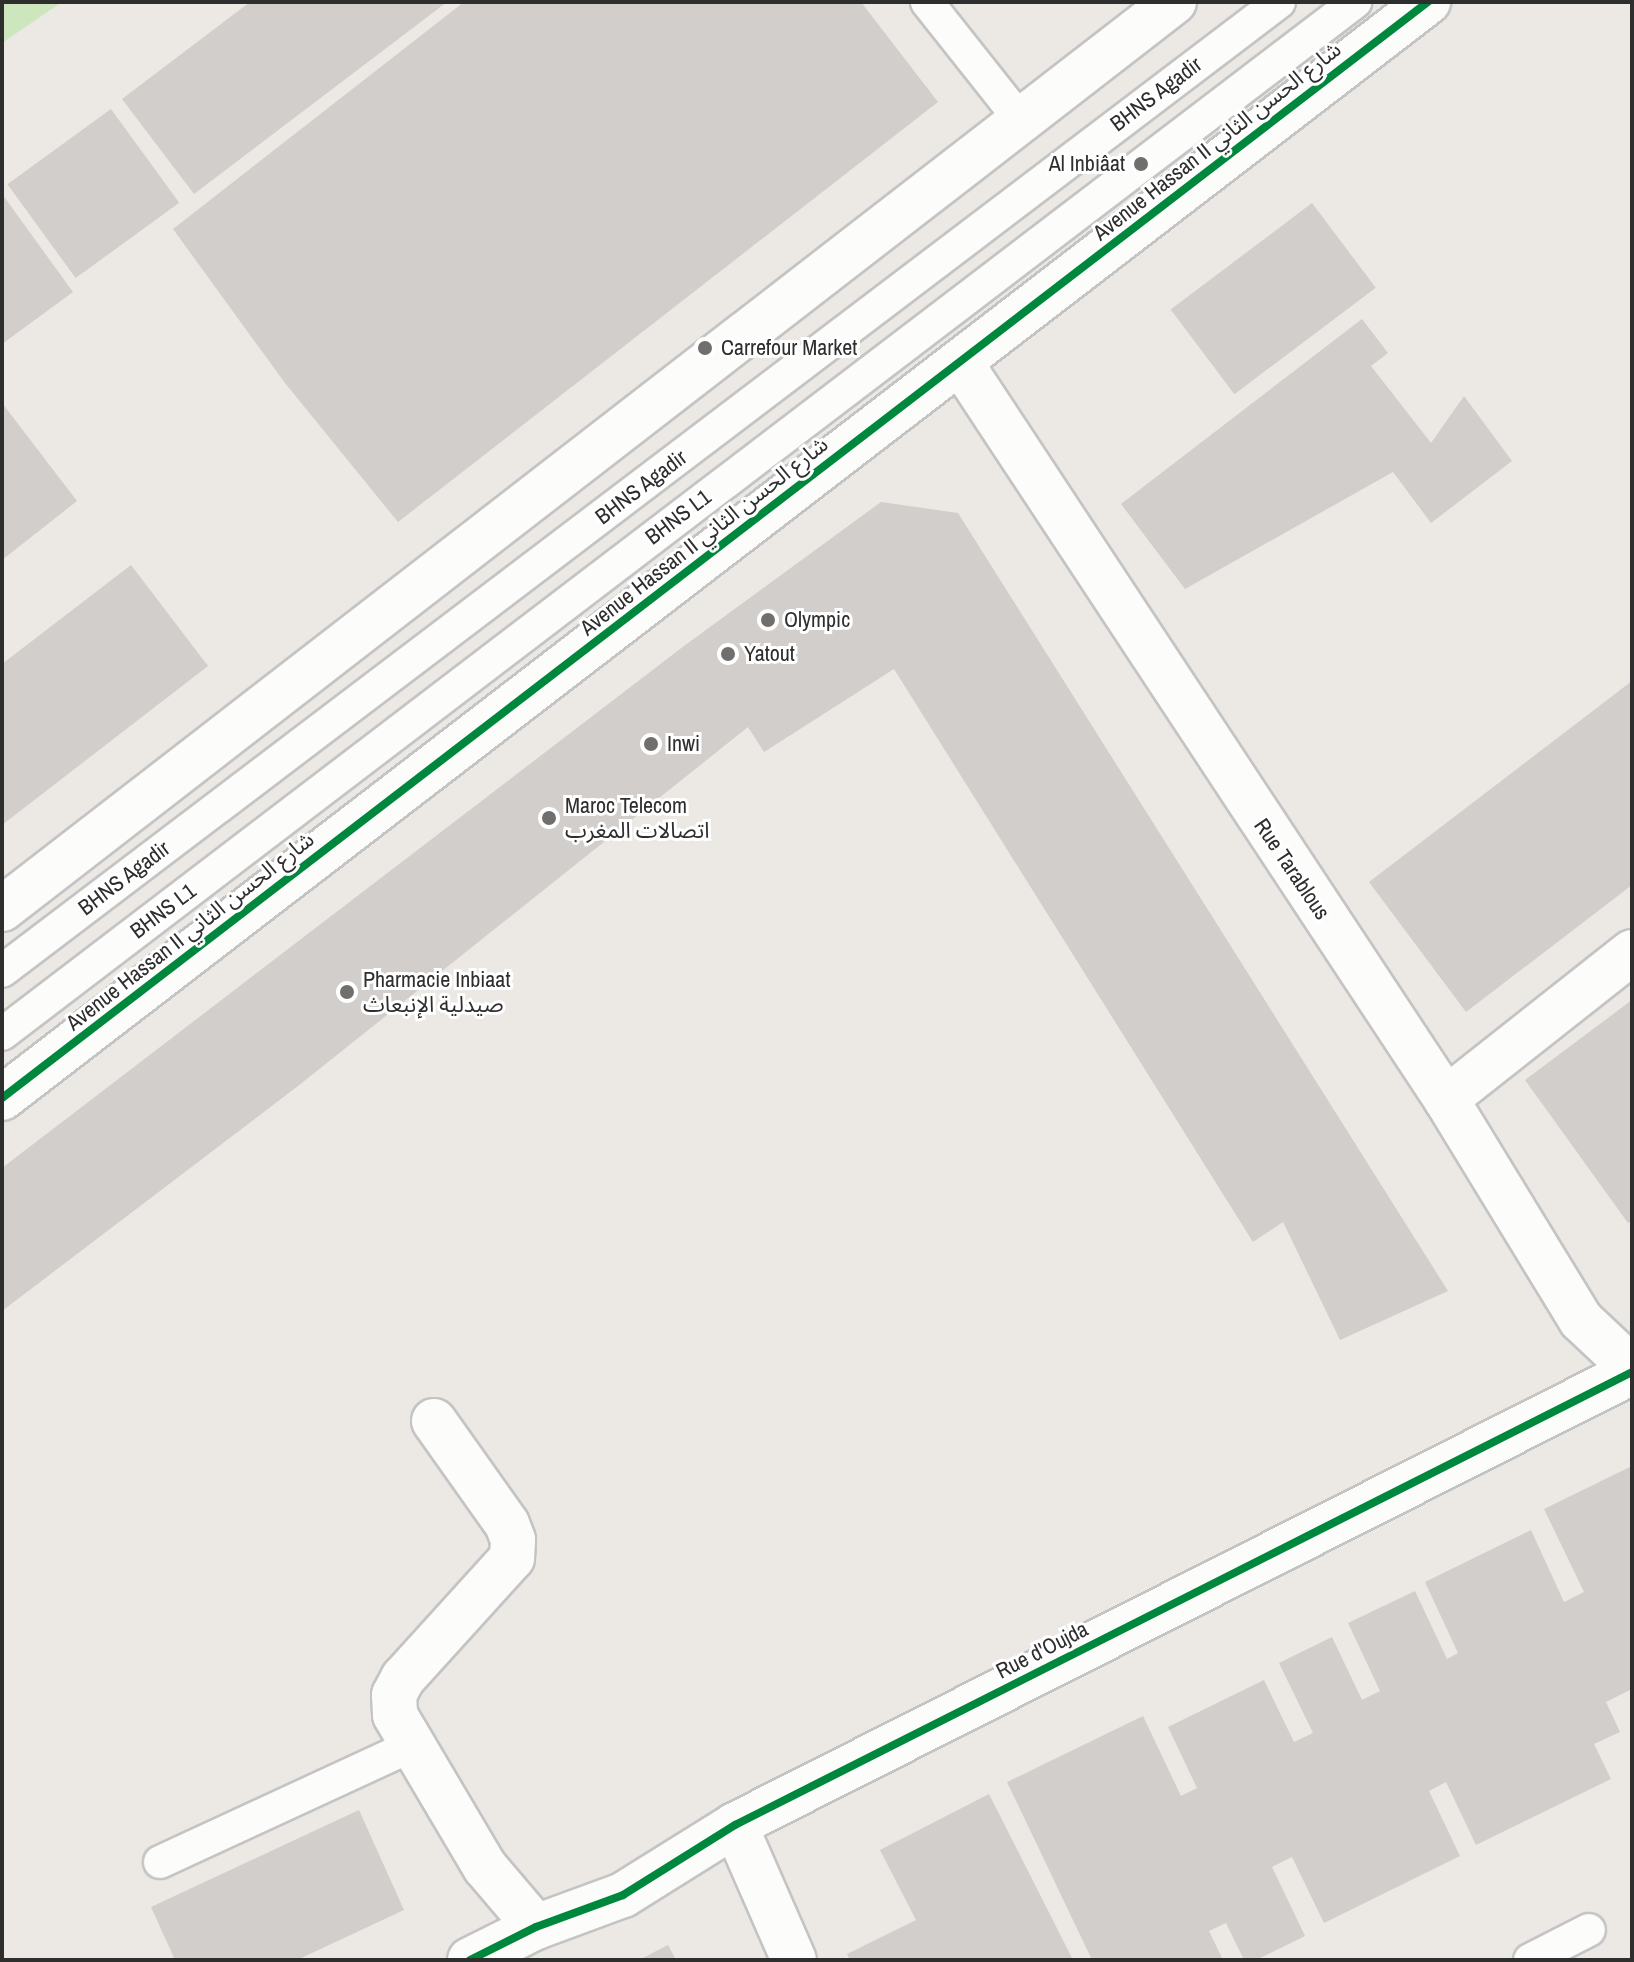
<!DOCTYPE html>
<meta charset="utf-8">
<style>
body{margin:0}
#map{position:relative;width:1634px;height:1962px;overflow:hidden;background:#ece8e4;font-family:"Archivo Narrow","Noto Sans Arabic",sans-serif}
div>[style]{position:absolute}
.green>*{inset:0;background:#cee6be}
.building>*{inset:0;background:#d1cecb;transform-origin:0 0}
.roads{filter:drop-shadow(2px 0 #c5c4c5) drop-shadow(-2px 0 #c5c4c5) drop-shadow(0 2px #c5c4c5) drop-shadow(0 -2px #c5c4c5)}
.service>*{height:32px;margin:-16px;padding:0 16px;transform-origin:16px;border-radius:16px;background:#fcfcfb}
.minor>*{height:44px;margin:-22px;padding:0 22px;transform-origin:22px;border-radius:22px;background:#fcfcfb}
.tertiary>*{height:44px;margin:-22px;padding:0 22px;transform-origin:22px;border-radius:22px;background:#fcfcfb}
.cycleway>*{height:8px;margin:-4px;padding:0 4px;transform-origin:4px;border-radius:4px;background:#00873e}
.dots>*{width:22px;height:22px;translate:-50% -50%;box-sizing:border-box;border:4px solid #fff;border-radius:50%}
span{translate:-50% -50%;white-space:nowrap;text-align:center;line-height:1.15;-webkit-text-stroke:6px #fff;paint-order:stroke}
.street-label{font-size:22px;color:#2e2e2e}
.poi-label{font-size:22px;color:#2e2e2e}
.right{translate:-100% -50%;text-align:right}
.left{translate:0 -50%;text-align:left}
.frame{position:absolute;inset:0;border:4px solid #2e2e2e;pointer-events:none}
</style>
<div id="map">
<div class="green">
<div style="clip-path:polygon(2px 2px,62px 2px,2px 43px)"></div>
</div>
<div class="building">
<div style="clip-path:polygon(250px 2px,447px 2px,194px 194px,122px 99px)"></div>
<div style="clip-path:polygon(464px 2px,861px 2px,938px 102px,398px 522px,285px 383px,173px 229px)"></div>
<div style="left:111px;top:109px;width:116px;height:128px;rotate:54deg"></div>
<div style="clip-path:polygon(2px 194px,73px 292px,2px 344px)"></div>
<div style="left:1312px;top:203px;width:106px;height:177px;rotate:53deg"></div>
<div style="clip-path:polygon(1362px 319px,1388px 353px,1371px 366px,1431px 443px,1464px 396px,1512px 461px,1431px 523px,1393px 472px,1185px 589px,1121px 504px)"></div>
<div style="clip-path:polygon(2px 403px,77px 501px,2px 560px)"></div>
<div style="clip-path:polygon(881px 502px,958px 513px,1448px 1291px,1340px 1340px,1283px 1222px,1253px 1242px,894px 669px,764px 752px,748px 727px,298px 1086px,2px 1311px,2px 1168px,684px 646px)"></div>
<div style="clip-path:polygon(131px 565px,208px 666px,2px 825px,2px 664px)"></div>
<div style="clip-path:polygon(1632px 681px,1632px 885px,1466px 1012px,1369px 882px)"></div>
<div style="clip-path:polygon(1632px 1000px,1632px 1220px,1628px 1223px,1525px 1080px)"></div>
<div style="clip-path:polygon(1632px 1466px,1632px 1689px,1606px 1702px,1620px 1732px,1594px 1744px,1611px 1779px,1476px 1845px,1446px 1782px,1429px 1791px,1460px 1856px,1324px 1923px,1292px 1857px,1272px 1867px,1305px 1936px,1256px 1960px,1244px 1960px,1226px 1923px,1209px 1931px,1223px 1960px,1092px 1960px,1007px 1782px,1143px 1716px,1181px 1796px,1197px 1788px,1168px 1727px,1264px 1680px,1294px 1742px,1313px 1733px,1279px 1663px,1332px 1637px,1362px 1700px,1380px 1691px,1348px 1623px,1415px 1591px,1447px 1659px,1458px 1653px,1425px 1582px,1531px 1530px,1564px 1602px,1584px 1592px,1544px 1509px)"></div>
<div style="clip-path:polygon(989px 1794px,1073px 1960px,850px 1960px,847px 1954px,916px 1920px,880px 1850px)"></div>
<div style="clip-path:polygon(359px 1810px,404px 1910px,297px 1960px,175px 1960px,151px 1907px)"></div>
<div style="clip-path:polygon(668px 1945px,676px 1960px,639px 1960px)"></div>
</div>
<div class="roads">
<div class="service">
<div style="left:927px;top:2px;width:154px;rotate:51.6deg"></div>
<div style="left:2px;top:971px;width:1603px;rotate:-37.19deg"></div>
<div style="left:2px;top:1034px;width:1702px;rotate:-37.33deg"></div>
<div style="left:160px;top:1862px;width:279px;rotate:-24.8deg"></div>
<div style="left:1530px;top:1960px;width:66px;rotate:-27deg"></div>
</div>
<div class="minor">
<div style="left:960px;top:362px;width:883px;rotate:56.6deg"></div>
<div style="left:1446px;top:1099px;width:259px;rotate:58.6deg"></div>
<div style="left:1581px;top:1320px;width:70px;rotate:43.3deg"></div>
<div style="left:1446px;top:1099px;width:237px;rotate:-38.3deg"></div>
<div style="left:434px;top:1421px;width:126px;rotate:54.7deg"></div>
<div style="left:507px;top:1524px;width:17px;rotate:69deg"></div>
<div style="left:513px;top:1540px;width:18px;rotate:93deg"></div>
<div style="left:512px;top:1558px;width:162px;rotate:132.2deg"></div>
<div style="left:403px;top:1678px;width:19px;rotate:118deg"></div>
<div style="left:394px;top:1695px;width:20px;rotate:87deg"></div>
<div style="left:395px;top:1715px;width:177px;rotate:59.4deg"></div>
<div style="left:485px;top:1867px;width:79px;rotate:49.6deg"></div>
<div style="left:735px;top:1825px;width:147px;rotate:66.4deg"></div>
<div style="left:470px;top:1960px;width:74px;rotate:-26.6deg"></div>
<div style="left:536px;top:1927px;width:93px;rotate:-20.2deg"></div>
<div style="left:623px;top:1895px;width:132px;rotate:-32deg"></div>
<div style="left:735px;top:1825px;width:1005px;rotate:-26.79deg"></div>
</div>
<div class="tertiary">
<div style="left:2px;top:909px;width:1482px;rotate:-37.74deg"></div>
<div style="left:2px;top:1098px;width:1799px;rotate:-37.55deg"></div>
</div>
</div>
<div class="cycleway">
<div style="left:2px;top:1098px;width:1799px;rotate:-37.55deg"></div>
<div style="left:470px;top:1960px;width:74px;rotate:-26.6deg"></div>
<div style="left:536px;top:1927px;width:93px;rotate:-20.2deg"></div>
<div style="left:623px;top:1895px;width:132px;rotate:-32deg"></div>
<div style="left:735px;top:1825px;width:1005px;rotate:-26.79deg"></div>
</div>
<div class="dots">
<div style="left:1141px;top:164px;background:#706f6e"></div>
<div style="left:705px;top:348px;background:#706f6e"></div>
<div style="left:768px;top:620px;background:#706f6e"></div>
<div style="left:728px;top:654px;background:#706f6e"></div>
<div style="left:651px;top:744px;background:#706f6e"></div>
<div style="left:549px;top:818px;background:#706f6e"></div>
<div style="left:347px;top:992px;background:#706f6e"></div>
</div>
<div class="street-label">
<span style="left:1156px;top:94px;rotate:-37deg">BHNS Agadir</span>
<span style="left:1217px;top:141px;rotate:-38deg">Avenue Hassan II شارع الحسن الثاني</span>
<span style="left:641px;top:487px;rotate:-37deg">BHNS Agadir</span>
<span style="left:678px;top:517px;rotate:-37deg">BHNS L1</span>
<span style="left:704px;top:536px;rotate:-38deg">Avenue Hassan II شارع الحسن الثاني</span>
<span style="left:1292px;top:869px;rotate:56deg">Rue Tarablous</span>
<span style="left:124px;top:878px;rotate:-37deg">BHNS Agadir</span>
<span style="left:163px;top:911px;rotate:-37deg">BHNS L1</span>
<span style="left:190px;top:931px;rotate:-38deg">Avenue Hassan II شارع الحسن الثاني</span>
<span style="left:1042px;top:1650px;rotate:-27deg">Rue d'Oujda</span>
</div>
<div class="poi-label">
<span class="right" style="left:1125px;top:164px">Al Inbiâat</span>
<span class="left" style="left:721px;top:348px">Carrefour Market</span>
<span class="left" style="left:784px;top:620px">Olympic</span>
<span class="left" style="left:744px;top:654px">Yatout</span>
<span class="left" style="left:667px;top:744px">Inwi</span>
<span class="left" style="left:565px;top:818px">Maroc Telecom<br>اتصالات المغرب</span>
<span class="left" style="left:363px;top:992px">Pharmacie Inbiaat<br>صيدلية الإنبعاث</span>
</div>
<div class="frame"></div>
</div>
